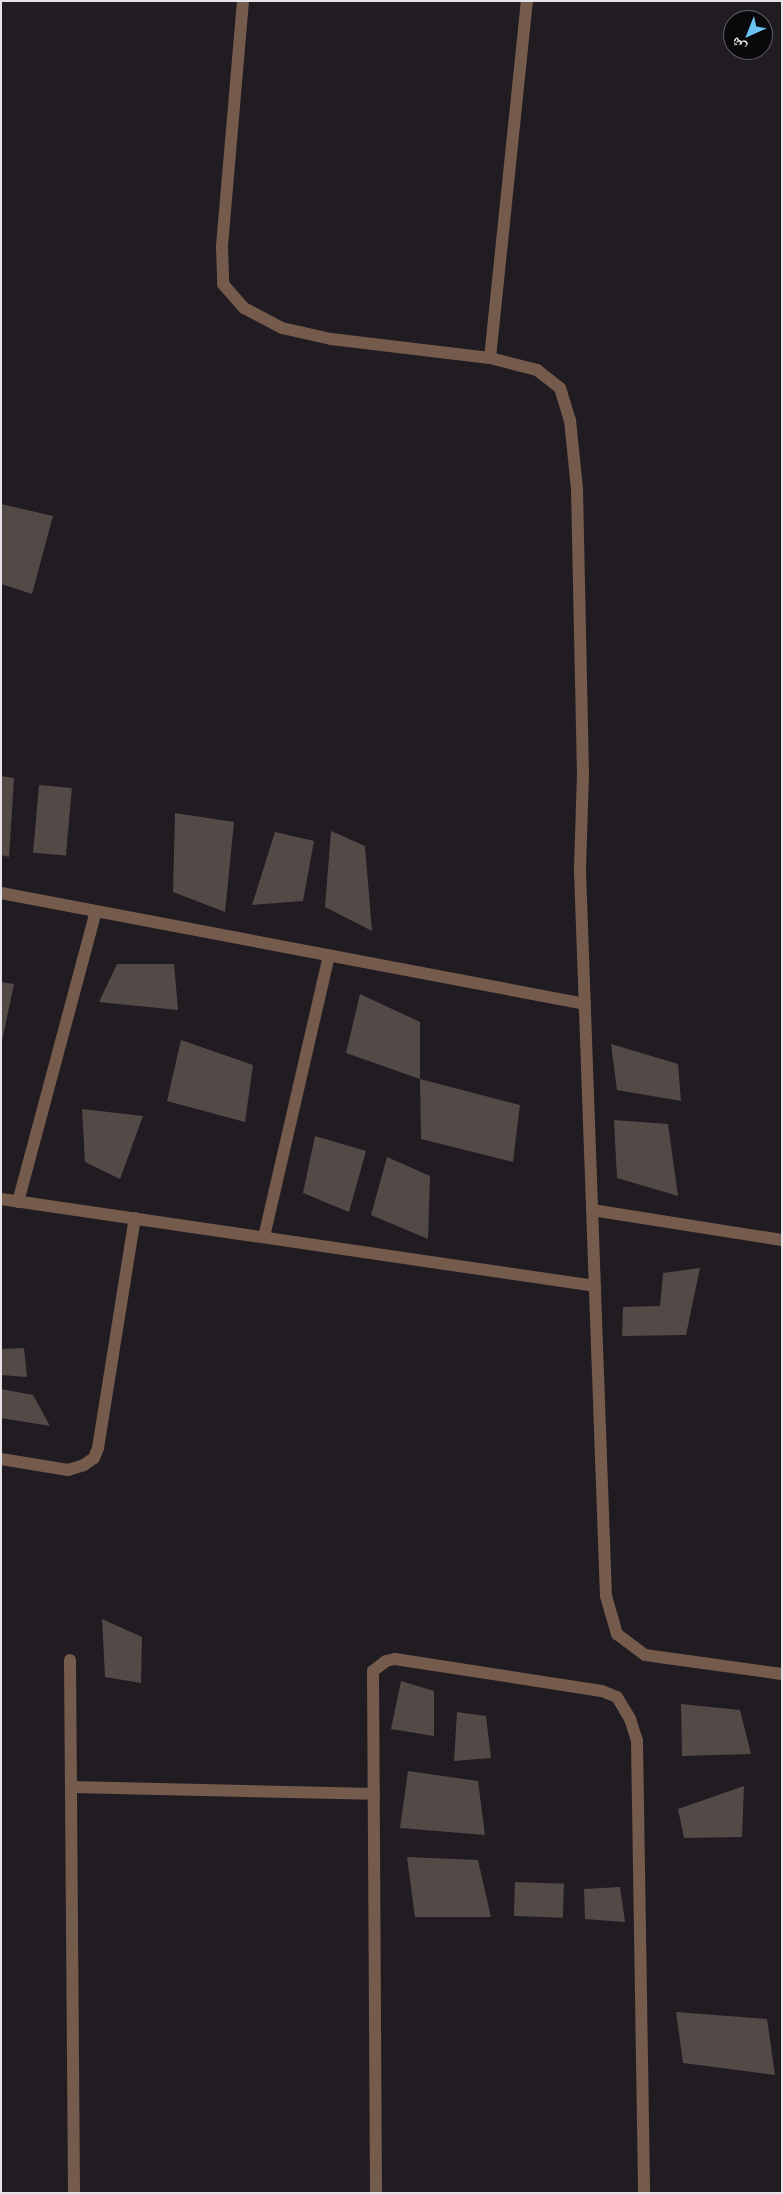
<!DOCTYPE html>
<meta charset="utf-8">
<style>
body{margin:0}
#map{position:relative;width:783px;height:2194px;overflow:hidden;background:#211c22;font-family:Quicksand,"Noto Naskh Arabic",sans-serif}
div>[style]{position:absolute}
.building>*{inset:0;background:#534947;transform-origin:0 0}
.minor>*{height:12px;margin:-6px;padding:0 6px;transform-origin:6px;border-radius:6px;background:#755b4c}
span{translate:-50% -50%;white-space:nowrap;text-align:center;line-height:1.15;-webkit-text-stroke:4.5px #09080a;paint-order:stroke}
.frame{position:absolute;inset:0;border:2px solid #e7e4e9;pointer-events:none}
.north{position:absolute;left:723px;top:10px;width:50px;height:50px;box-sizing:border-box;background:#09080a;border:1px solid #626063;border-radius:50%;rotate:224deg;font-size:14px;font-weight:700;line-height:20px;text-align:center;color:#e7e4e9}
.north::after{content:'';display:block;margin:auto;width:18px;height:22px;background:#6bc3f2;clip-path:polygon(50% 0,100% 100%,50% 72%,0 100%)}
</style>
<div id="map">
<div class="building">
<div style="clip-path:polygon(1px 504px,53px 516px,32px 594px,1px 584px)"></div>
<div style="clip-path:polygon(1px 776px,14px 778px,9px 857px,1px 855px)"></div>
<div style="left:39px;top:785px;width:33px;height:68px;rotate:5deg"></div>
<div style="clip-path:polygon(175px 813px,234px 822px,225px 912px,173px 892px)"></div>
<div style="clip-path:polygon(331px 831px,365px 846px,372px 931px,325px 907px)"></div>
<div style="clip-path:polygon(275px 832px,314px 841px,303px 901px,252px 905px)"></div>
<div style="clip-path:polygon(117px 964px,174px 964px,178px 1010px,99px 1002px)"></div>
<div style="clip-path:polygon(1px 982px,14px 984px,2px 1041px,1px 1041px)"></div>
<div style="clip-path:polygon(360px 994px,420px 1022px,420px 1079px,346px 1053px)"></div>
<div style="clip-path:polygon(181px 1040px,253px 1065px,245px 1122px,167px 1101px)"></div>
<div style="clip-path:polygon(611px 1044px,678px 1064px,681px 1101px,617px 1090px)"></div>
<div style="clip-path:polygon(420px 1079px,520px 1105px,513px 1162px,421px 1139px)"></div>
<div style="clip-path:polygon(82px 1109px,143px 1116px,120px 1179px,85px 1162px)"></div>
<div style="clip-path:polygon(614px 1120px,668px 1124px,678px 1196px,617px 1178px)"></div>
<div style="clip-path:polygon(315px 1136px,366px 1151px,349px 1212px,303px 1193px)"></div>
<div style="clip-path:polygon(387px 1157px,430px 1176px,428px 1239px,371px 1215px)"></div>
<div style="clip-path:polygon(700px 1268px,686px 1335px,622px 1336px,623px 1307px,660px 1306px,663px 1273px)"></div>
<div style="clip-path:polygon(24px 1348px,27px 1377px,1px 1375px,1px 1349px)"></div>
<div style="clip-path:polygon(1px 1389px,33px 1395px,50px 1426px,1px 1418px)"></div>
<div style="clip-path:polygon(102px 1619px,142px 1637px,141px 1683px,105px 1677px)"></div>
<div style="clip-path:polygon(401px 1681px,434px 1691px,434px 1736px,391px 1729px)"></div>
<div style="clip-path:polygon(681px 1704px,740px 1710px,751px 1754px,682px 1756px)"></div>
<div style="clip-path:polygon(457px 1712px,486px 1716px,491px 1758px,454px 1761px)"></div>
<div style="clip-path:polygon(408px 1771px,478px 1781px,485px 1835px,400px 1828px)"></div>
<div style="clip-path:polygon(744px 1786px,742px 1837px,684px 1838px,678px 1809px)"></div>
<div style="clip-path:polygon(407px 1857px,478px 1860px,491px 1917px,415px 1917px)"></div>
<div style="left:515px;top:1882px;width:49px;height:34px;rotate:2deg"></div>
<div style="clip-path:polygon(620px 1887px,625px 1922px,585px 1919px,584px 1889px)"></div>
<div style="clip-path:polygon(676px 2012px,767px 2019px,775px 2075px,683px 2063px)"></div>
</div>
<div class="minor">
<div style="left:243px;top:1px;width:247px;rotate:94.9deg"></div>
<div style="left:222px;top:247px;width:37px;rotate:88deg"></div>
<div style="left:223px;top:284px;width:32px;rotate:49deg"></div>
<div style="left:244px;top:308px;width:43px;rotate:27.8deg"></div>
<div style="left:282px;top:328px;width:50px;rotate:12.7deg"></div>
<div style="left:331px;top:339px;width:160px;rotate:6.8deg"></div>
<div style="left:490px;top:358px;width:49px;rotate:14.3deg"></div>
<div style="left:537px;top:370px;width:29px;rotate:38deg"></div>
<div style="left:560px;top:388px;width:34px;rotate:73deg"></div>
<div style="left:570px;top:420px;width:69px;rotate:84.2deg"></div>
<div style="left:577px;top:489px;width:284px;rotate:88.8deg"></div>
<div style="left:583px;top:773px;width:98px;rotate:91.8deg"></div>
<div style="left:580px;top:871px;width:725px;rotate:87.95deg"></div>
<div style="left:606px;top:1596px;width:40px;rotate:74deg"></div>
<div style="left:617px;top:1634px;width:35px;rotate:37deg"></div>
<div style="left:645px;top:1655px;width:138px;rotate:7.9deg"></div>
<div style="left:490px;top:358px;width:359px;rotate:-84.1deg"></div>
<div style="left:1px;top:893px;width:594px;rotate:10.76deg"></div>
<div style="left:1px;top:1199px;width:600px;rotate:8.33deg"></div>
<div style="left:18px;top:1202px;width:301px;rotate:-75deg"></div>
<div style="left:592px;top:1210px;width:192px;rotate:9deg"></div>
<div style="left:264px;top:1237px;width:289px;rotate:-77deg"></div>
<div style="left:1px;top:1459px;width:68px;rotate:9.3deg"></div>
<div style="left:68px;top:1470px;width:17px;rotate:-17deg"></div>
<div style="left:84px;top:1465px;width:12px;rotate:-35deg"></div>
<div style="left:94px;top:1458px;width:11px;rotate:-68deg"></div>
<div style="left:98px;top:1448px;width:233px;rotate:-80.9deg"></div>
<div style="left:70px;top:1660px;width:533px;rotate:89.57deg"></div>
<div style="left:71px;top:1787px;width:303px;rotate:1.3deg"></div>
<div style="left:376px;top:2193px;width:522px;rotate:-90.33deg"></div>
<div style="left:373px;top:1671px;width:16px;rotate:-38deg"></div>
<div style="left:386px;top:1661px;width:9px;rotate:-13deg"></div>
<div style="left:395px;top:1659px;width:209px;rotate:8.8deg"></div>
<div style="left:602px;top:1691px;width:16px;rotate:22deg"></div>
<div style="left:617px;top:1697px;width:26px;rotate:59deg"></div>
<div style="left:630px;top:1719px;width:23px;rotate:72deg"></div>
<div style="left:637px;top:1741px;width:452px;rotate:89.1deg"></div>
</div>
<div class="frame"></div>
<div class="north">ش</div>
</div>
